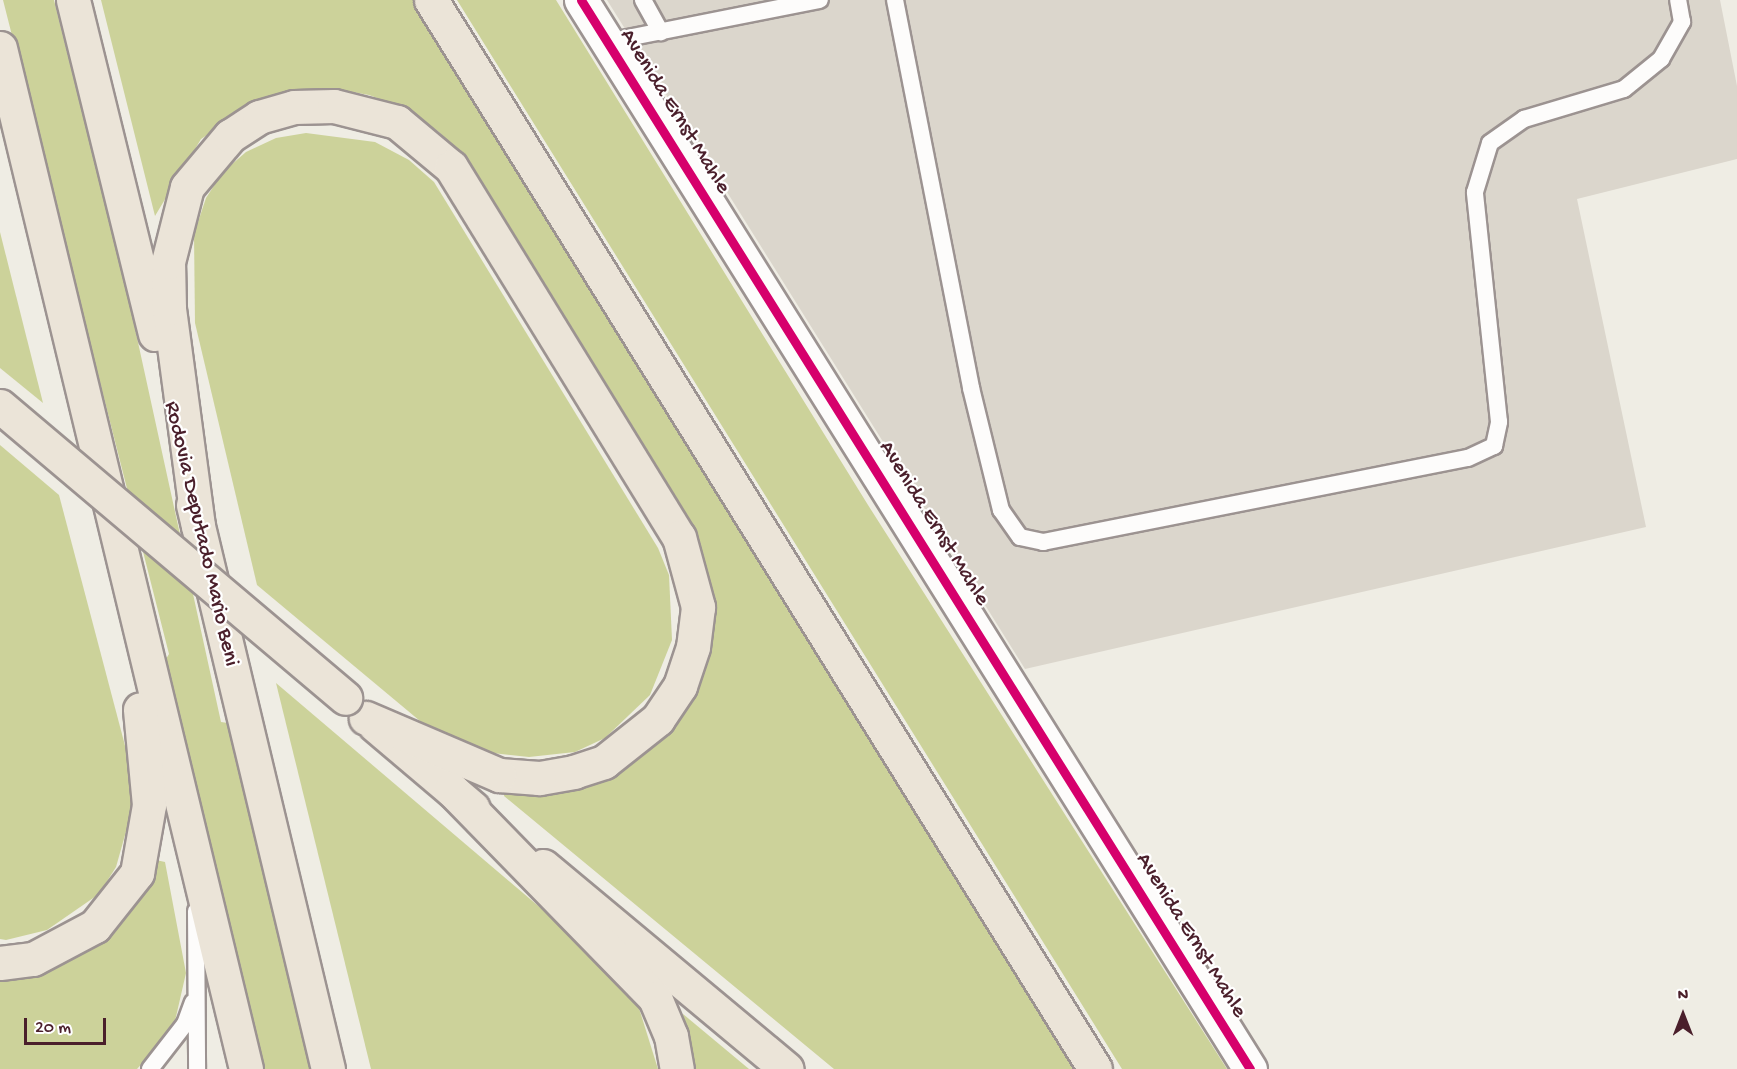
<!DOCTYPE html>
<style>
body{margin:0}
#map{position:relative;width:1737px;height:1069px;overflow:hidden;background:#efede4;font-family:"Gochi Hand",sans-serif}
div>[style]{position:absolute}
.industrial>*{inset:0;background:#dbd6cc}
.green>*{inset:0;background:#ccd29a}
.roads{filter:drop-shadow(2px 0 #9c9391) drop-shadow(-2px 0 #9c9391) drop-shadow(0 2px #9c9391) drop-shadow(0 -2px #9c9391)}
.service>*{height:16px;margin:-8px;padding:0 8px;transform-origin:8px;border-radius:8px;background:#fdfcfb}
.minor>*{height:33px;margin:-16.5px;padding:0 16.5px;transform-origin:16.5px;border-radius:16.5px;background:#fdfcfb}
.primary>*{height:33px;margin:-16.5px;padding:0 16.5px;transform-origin:16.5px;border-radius:16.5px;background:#ebe4d8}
.motorway>*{height:33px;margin:-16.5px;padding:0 16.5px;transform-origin:16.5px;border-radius:16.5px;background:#ebe4d8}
.bridges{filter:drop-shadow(2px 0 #9c9391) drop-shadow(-2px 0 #9c9391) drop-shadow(0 2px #9c9391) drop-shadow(0 -2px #9c9391)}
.primary-bridge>*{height:33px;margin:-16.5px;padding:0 16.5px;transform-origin:16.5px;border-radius:16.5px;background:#ebe4d8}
.cycleway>*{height:9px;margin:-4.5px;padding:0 4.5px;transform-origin:4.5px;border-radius:4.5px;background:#d6006c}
span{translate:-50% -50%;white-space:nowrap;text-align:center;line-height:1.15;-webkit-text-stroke:4.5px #fff;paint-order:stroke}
.street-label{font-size:22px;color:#4a1f2b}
.north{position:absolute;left:1653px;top:985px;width:60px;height:60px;-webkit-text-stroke:4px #fff;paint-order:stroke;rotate:0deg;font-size:16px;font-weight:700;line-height:24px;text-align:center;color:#4a1f2b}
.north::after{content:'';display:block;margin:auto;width:21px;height:27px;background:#4a1f2b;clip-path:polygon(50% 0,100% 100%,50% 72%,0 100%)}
.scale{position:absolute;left:24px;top:1018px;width:82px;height:27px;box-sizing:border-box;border:3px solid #4a1f2b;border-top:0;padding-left:8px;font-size:18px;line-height:21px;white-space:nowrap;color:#4a1f2b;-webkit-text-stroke:4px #fff;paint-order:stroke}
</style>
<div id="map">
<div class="industrial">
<div style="clip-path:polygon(607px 0,1720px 0,1737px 86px,1737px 159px,1577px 199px,1646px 527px,1025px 669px)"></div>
</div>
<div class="green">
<div style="clip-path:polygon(3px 0,54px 0,127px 292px,221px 722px,228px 723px,312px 1069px,261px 1069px,163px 664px,169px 654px)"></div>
<div style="clip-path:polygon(101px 0,415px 0,784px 604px,1080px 1069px,834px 1069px,504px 796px,505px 789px,611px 775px,666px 731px,710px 624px,710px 584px,698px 547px,467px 162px,439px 132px,404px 108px,369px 95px,336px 89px,262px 99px,201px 139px,155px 216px)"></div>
<div style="clip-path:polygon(457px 0,556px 0,868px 505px,1227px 1069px,1122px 1069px)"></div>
<div style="clip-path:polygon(306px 133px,375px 142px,409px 160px,434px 182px,658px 548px,669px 575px,672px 640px,650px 695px,605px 738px,575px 752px,529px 757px,475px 751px,438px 736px,257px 585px,195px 323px,194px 234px,206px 198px,223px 172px,246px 152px,276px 138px)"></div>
<div style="clip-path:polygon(0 232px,43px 403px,0 368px)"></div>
<div style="clip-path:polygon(0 445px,59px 495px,128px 757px,134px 803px,116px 867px,99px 894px,47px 930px,6px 940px,0 939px)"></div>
<div style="clip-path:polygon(276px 683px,616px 972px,638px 1005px,658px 1069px,371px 1069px)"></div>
<div style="clip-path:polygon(156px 860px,165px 862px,186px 973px,175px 1021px,161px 1042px,137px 1069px,0 1069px,0 975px,116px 926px,137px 902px)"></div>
<div style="clip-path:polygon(683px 1014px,749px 1069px,689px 1069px)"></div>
</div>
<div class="roads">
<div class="service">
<div style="left:643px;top:0;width:37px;rotate:61deg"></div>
<div style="left:895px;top:0;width:395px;rotate:78.9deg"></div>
<div style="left:971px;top:388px;width:126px;rotate:76.2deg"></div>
<div style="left:1001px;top:510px;width:33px;rotate:55deg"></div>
<div style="left:1020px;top:537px;width:24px;rotate:12deg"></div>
<div style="left:1043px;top:542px;width:433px;rotate:-11.2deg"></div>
<div style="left:1468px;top:458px;width:29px;rotate:-25deg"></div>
<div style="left:1494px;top:446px;width:25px;rotate:-78deg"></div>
<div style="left:1499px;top:422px;width:231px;rotate:-96deg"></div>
<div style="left:1475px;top:192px;width:51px;rotate:-73deg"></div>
<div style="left:1490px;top:143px;width:42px;rotate:-35.2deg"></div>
<div style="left:1524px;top:119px;width:104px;rotate:-16.7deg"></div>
<div style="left:1624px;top:89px;width:48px;rotate:-39deg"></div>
<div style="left:1661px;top:59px;width:43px;rotate:-60.4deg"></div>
<div style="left:1682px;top:22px;width:22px;rotate:-100deg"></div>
<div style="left:607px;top:42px;width:217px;rotate:-11.2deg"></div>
<div style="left:196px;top:911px;width:158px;rotate:89.6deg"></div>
<div style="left:150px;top:1069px;width:57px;rotate:-52.1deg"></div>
<div style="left:185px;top:1024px;width:23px;rotate:-70deg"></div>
</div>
<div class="minor">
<div style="left:581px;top:0;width:1261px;rotate:57.96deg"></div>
</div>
<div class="primary">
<div style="left:375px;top:725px;width:128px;rotate:40.3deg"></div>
<div style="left:543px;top:866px;width:317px;rotate:39.8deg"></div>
</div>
<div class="motorway">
<div style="left:73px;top:0;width:344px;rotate:76.2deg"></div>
<div style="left:431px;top:0;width:1258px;rotate:58.15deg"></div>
<div style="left:0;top:48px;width:1050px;rotate:76.45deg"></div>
<div style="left:193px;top:505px;width:580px;rotate:76.54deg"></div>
<div style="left:198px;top:526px;width:220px;rotate:-97.6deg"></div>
<div style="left:169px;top:308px;width:46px;rotate:-91.2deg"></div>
<div style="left:168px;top:262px;width:77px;rotate:-75.8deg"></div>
<div style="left:187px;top:187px;width:67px;rotate:-49.9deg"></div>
<div style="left:230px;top:136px;width:35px;rotate:-33deg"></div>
<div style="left:259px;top:117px;width:36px;rotate:-16deg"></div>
<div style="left:294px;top:107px;width:40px;rotate:-1.4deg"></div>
<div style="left:334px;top:106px;width:65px;rotate:14.3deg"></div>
<div style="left:397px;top:122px;width:70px;rotate:39.8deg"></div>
<div style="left:451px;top:167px;width:435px;rotate:58.4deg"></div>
<div style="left:679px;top:537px;width:73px;rotate:74.8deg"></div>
<div style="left:698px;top:607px;width:40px;rotate:97.1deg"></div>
<div style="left:693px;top:647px;width:41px;rotate:108.4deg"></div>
<div style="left:680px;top:686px;width:40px;rotate:124deg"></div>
<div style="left:658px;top:719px;width:69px;rotate:141.5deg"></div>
<div style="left:604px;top:762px;width:32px;rotate:162deg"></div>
<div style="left:574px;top:772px;width:36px;rotate:170deg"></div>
<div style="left:539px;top:778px;width:40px;rotate:-175.7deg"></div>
<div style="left:499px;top:775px;width:145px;rotate:-156.8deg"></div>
<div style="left:451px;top:789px;width:292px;rotate:45.7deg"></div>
<div style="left:655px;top:998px;width:41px;rotate:67.2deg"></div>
<div style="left:671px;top:1036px;width:34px;rotate:80deg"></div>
<div style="left:0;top:963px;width:33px;rotate:-7deg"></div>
<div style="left:33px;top:959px;width:70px;rotate:-28deg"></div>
<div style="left:95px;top:926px;width:68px;rotate:-51.6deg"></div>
<div style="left:137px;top:873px;width:69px;rotate:-80deg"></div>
<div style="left:149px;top:805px;width:96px;rotate:-95.4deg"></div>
</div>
</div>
<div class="bridges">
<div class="primary-bridge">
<div style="left:0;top:406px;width:452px;rotate:40.2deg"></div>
</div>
</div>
<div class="cycleway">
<div style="left:581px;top:0;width:1261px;rotate:57.96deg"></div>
</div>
<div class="street-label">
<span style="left:674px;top:112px;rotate:58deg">Avenida Ernst Mahle</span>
<span style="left:933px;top:524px;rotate:58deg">Avenida Ernst Mahle</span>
<span style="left:200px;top:534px;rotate:77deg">Rodovia Deputado Mario Beni</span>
<span style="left:1190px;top:936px;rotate:58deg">Avenida Ernst Mahle</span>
</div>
<div class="north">N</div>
<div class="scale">20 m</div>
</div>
